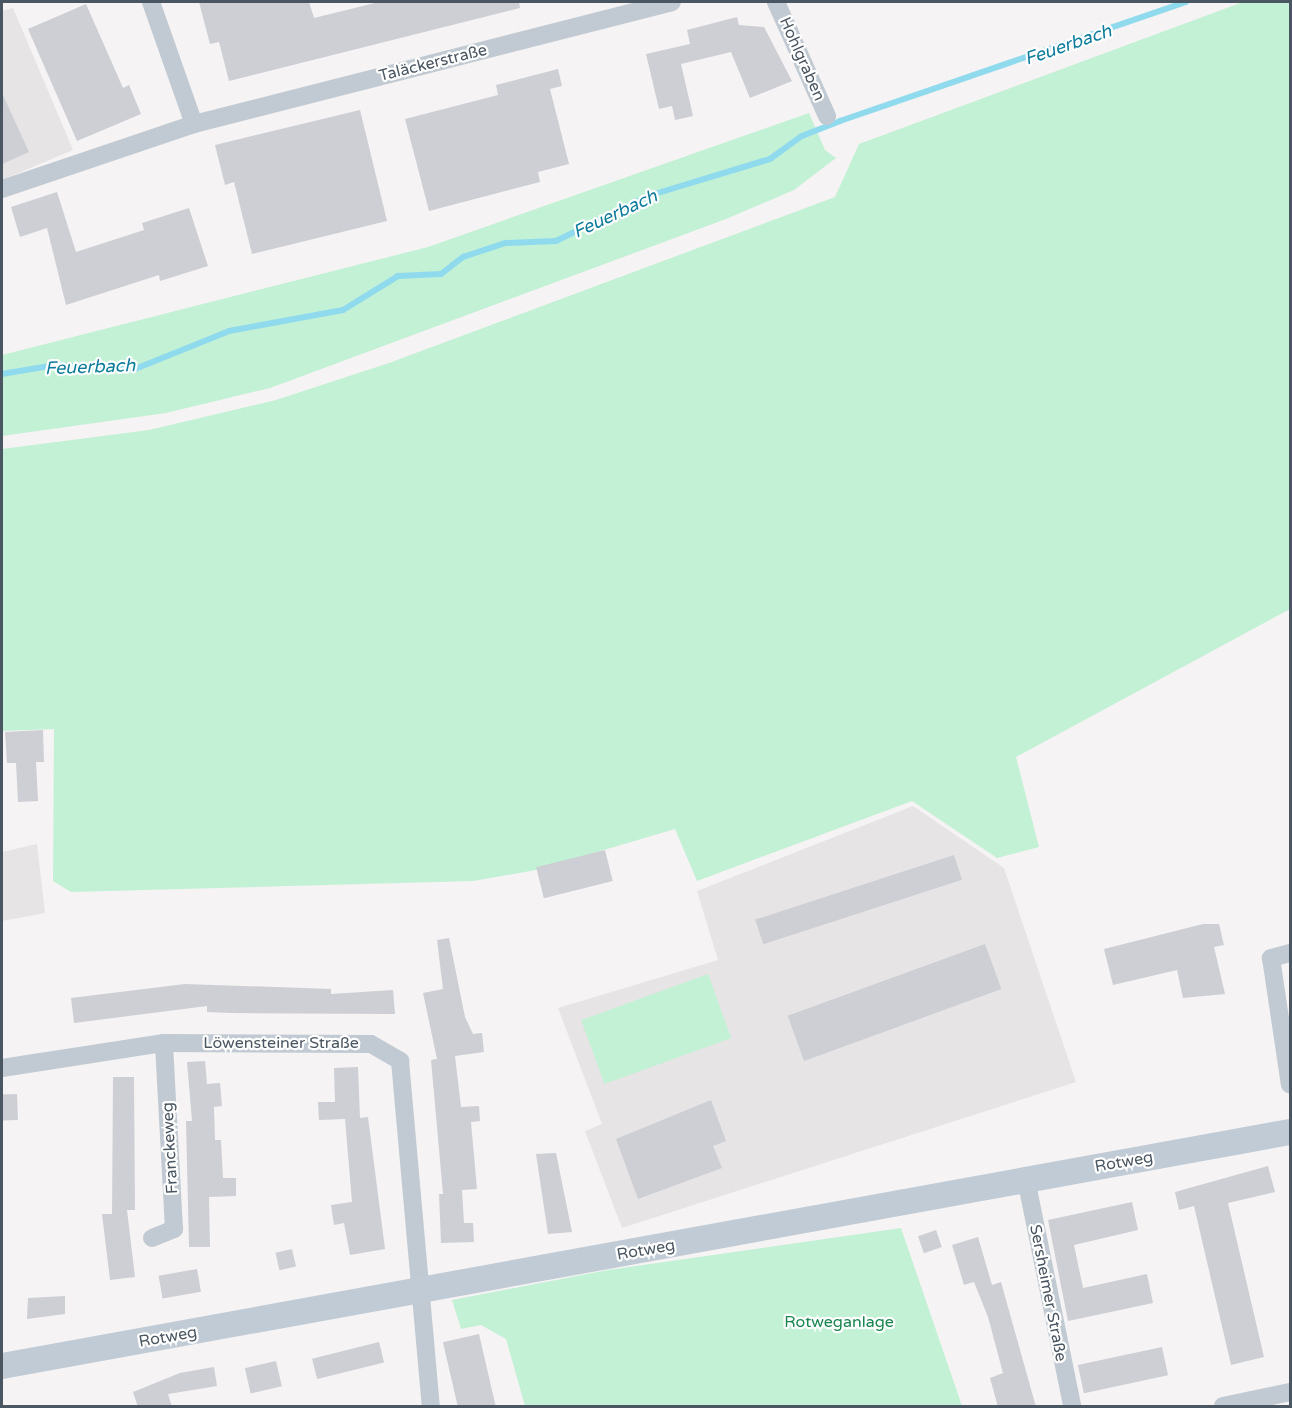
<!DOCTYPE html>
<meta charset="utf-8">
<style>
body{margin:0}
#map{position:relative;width:1292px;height:1408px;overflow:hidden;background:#f5f3f3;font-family:"Varela Round",sans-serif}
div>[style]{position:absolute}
.education>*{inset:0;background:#e6e4e5}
.green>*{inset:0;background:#c3f1d5;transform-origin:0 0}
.stream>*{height:6px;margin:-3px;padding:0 3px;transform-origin:3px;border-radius:3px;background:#90daee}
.building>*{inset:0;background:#cdcfd5;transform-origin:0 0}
.minor>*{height:18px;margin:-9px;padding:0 9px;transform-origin:9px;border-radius:9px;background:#c1cad2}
.secondary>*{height:26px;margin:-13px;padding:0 13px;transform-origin:13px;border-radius:13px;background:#c1cbd6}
span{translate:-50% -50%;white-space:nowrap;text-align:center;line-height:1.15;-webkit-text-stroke:4.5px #fff;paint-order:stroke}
.street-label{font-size:16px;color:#4a5661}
.park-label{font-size:16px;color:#17864f}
.water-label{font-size:18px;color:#0c7c9b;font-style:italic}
.frame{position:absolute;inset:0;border:3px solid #4a5661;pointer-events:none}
</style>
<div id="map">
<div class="education">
<div style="clip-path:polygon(13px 8px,73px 150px,2px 180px,2px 11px)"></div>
<div style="clip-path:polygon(913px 806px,1004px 868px,1076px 1082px,622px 1228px,585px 1131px,602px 1124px,558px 1008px,718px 960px,697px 891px)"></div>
<div style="clip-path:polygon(37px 844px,45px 913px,2px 921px,2px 852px)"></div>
</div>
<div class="green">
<div style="clip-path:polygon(1243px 2px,1290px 2px,1290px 609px,1016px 757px,1039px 847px,997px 858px,912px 801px,697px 881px,675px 829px,536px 870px,473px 881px,71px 892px,53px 881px,54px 729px,2px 731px,2px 449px,149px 430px,276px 400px,389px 363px,835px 197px,859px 144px)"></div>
<div style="clip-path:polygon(809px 113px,825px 150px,836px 158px,794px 190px,726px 219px,270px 388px,166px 413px,2px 436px,2px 355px,428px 247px)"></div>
<div style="left:708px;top:974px;width:68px;height:135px;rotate:70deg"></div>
<div style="clip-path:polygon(901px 1228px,962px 1406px,525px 1406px,506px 1339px,481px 1325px,461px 1329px,452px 1300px,608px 1270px)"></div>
</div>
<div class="stream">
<div style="left:2px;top:374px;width:54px;rotate:-9.6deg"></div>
<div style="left:55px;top:365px;width:80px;rotate:2.9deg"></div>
<div style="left:135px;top:369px;width:101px;rotate:-22deg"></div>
<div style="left:229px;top:331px;width:116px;rotate:-10.4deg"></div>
<div style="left:343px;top:310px;width:65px;rotate:-31.7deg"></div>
<div style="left:398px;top:276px;width:43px;rotate:-2.7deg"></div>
<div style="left:441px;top:274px;width:28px;rotate:-38deg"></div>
<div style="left:463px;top:257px;width:44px;rotate:-18.4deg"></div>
<div style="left:505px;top:243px;width:51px;rotate:-2.2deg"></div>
<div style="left:556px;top:241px;width:102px;rotate:-26.1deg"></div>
<div style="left:648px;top:196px;width:127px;rotate:-16.9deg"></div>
<div style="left:770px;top:159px;width:39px;rotate:-36deg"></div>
<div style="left:802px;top:136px;width:41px;rotate:-21.5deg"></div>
<div style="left:840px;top:121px;width:366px;rotate:-19deg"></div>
</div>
<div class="building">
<div style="clip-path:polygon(199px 2px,309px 2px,314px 18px,379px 2px,519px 2px,520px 8px,229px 81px,219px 42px,210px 44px)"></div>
<div style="clip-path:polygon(86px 4px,123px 88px,129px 85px,141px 114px,77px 141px,28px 29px)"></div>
<div style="clip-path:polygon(737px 17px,739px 25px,764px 27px,792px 81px,750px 98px,731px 52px,681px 64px,693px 116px,675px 120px,672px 106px,659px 109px,646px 54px,690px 44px,687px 30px)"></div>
<div style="clip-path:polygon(558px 69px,562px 86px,550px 89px,569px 164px,538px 172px,540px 182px,429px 211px,405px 119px,498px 95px,496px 85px)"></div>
<div style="clip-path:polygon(2px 93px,29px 152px,2px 164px)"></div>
<div style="clip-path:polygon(360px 110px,387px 221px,252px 254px,234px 182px,225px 185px,215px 145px)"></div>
<div style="clip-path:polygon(57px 192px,76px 252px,144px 230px,142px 223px,189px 208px,208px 266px,160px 281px,159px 275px,66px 305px,47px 228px,20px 237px,11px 207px)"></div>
<div style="clip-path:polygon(43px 730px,44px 762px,36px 762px,38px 801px,18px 802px,16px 763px,7px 763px,5px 732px)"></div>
<div style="left:605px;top:850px;width:32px;height:71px;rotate:76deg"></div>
<div style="left:954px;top:855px;width:26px;height:209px;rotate:72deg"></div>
<div style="clip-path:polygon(1203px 924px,1219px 924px,1224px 945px,1214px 947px,1225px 994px,1183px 998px,1177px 970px,1113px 985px,1104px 949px)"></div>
<div style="clip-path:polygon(449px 938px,465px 1017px,473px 1034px,482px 1033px,484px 1052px,455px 1056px,461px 1107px,479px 1106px,480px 1121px,471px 1122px,477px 1189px,462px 1190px,464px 1223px,473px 1223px,474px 1242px,441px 1243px,439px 1194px,443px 1194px,431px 1060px,437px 1059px,423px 993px,443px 989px,437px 940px)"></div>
<div style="left:985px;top:944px;width:48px;height:210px;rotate:70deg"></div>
<div style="clip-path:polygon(185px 984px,331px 989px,331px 994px,393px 990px,395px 1014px,231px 1013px,207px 1012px,207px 1006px,74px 1023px,71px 998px)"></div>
<div style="clip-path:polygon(205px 1061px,207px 1084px,220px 1083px,222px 1106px,214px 1107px,215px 1140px,221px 1140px,223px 1178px,236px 1178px,236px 1196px,209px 1197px,210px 1247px,189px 1247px,186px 1121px,192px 1121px,187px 1062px)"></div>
<div style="clip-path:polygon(358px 1067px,360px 1118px,368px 1117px,385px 1249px,350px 1255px,344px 1223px,334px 1225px,331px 1205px,352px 1202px,345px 1119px,319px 1120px,318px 1102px,335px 1102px,334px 1068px)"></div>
<div style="clip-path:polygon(113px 1077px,134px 1077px,135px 1210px,127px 1210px,135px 1277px,110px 1280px,102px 1214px,112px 1214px)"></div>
<div style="left:17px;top:1094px;width:26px;height:15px;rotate:88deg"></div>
<div style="clip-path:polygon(711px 1100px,726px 1141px,713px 1146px,722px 1168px,638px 1199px,616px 1139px)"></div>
<div style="clip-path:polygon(556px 1153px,572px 1232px,548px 1234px,536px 1154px)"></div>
<div style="clip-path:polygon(1268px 1166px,1275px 1192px,1228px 1203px,1264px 1357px,1231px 1365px,1194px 1206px,1179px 1210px,1175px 1192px)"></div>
<div style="clip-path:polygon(1132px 1202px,1138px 1230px,1074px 1245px,1083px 1288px,1147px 1274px,1153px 1303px,1068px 1321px,1048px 1220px)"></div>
<div style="left:936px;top:1230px;width:18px;height:19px;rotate:71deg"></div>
<div style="clip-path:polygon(978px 1237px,992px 1285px,1001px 1282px,1036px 1407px,998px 1407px,990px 1378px,1003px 1373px,988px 1317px,974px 1282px,964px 1285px,952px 1245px)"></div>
<div style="left:292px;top:1249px;width:18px;height:17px;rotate:77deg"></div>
<div style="left:197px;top:1269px;width:23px;height:39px;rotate:80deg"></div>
<div style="clip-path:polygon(65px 1296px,65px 1314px,27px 1319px,28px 1298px)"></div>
<div style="left:479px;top:1334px;width:75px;height:37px;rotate:77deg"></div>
<div style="left:379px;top:1342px;width:21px;height:69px;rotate:76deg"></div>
<div style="left:1162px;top:1347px;width:29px;height:86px;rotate:78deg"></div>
<div style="left:276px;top:1361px;width:26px;height:32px;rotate:77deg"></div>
<div style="clip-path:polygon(214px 1367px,217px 1386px,168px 1394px,172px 1407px,138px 1407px,133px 1392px,180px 1373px)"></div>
</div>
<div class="minor">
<div style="left:151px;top:2px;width:129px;rotate:70.6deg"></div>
<div style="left:776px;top:2px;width:125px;rotate:65.9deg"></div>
<div style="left:2px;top:189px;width:203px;rotate:-18.7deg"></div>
<div style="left:194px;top:124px;width:493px;rotate:-14.3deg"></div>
<div style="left:1290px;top:953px;width:20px;rotate:165deg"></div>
<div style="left:1271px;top:958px;width:128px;rotate:81.5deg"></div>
<div style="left:2px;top:1068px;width:164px;rotate:-8.8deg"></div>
<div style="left:164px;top:1043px;width:207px;rotate:0.3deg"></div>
<div style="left:371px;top:1044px;width:34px;rotate:30deg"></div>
<div style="left:400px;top:1061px;width:346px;rotate:84.9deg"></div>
<div style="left:1026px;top:1179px;width:232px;rotate:78.5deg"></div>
<div style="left:152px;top:1238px;width:24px;rotate:-22deg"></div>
<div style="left:174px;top:1229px;width:186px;rotate:-93.1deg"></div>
<div style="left:1223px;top:1406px;width:68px;rotate:-11.8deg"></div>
</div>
<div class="secondary">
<div style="left:2px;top:1366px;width:1309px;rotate:-10.3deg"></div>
</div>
<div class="street-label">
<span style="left:802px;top:59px;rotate:66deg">Hohlgraben</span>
<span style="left:433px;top:63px;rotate:-14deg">Taläckerstraße</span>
<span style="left:281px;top:1043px">Löwensteiner Straße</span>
<span style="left:170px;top:1148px;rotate:-93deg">Franckeweg</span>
<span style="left:1124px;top:1162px;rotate:-10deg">Rotweg</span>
<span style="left:646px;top:1250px;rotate:-10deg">Rotweg</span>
<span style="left:1048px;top:1293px;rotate:79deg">Sersheimer Straße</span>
<span style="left:168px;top:1337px;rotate:-10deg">Rotweg</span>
</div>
<div class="park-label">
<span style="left:839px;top:1322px">Rotweganlage</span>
</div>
<div class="water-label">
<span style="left:1068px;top:45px;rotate:-19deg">Feuerbach</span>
<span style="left:615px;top:214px;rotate:-25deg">Feuerbach</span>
<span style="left:90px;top:367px;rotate:-2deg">Feuerbach</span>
</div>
<div class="frame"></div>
</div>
